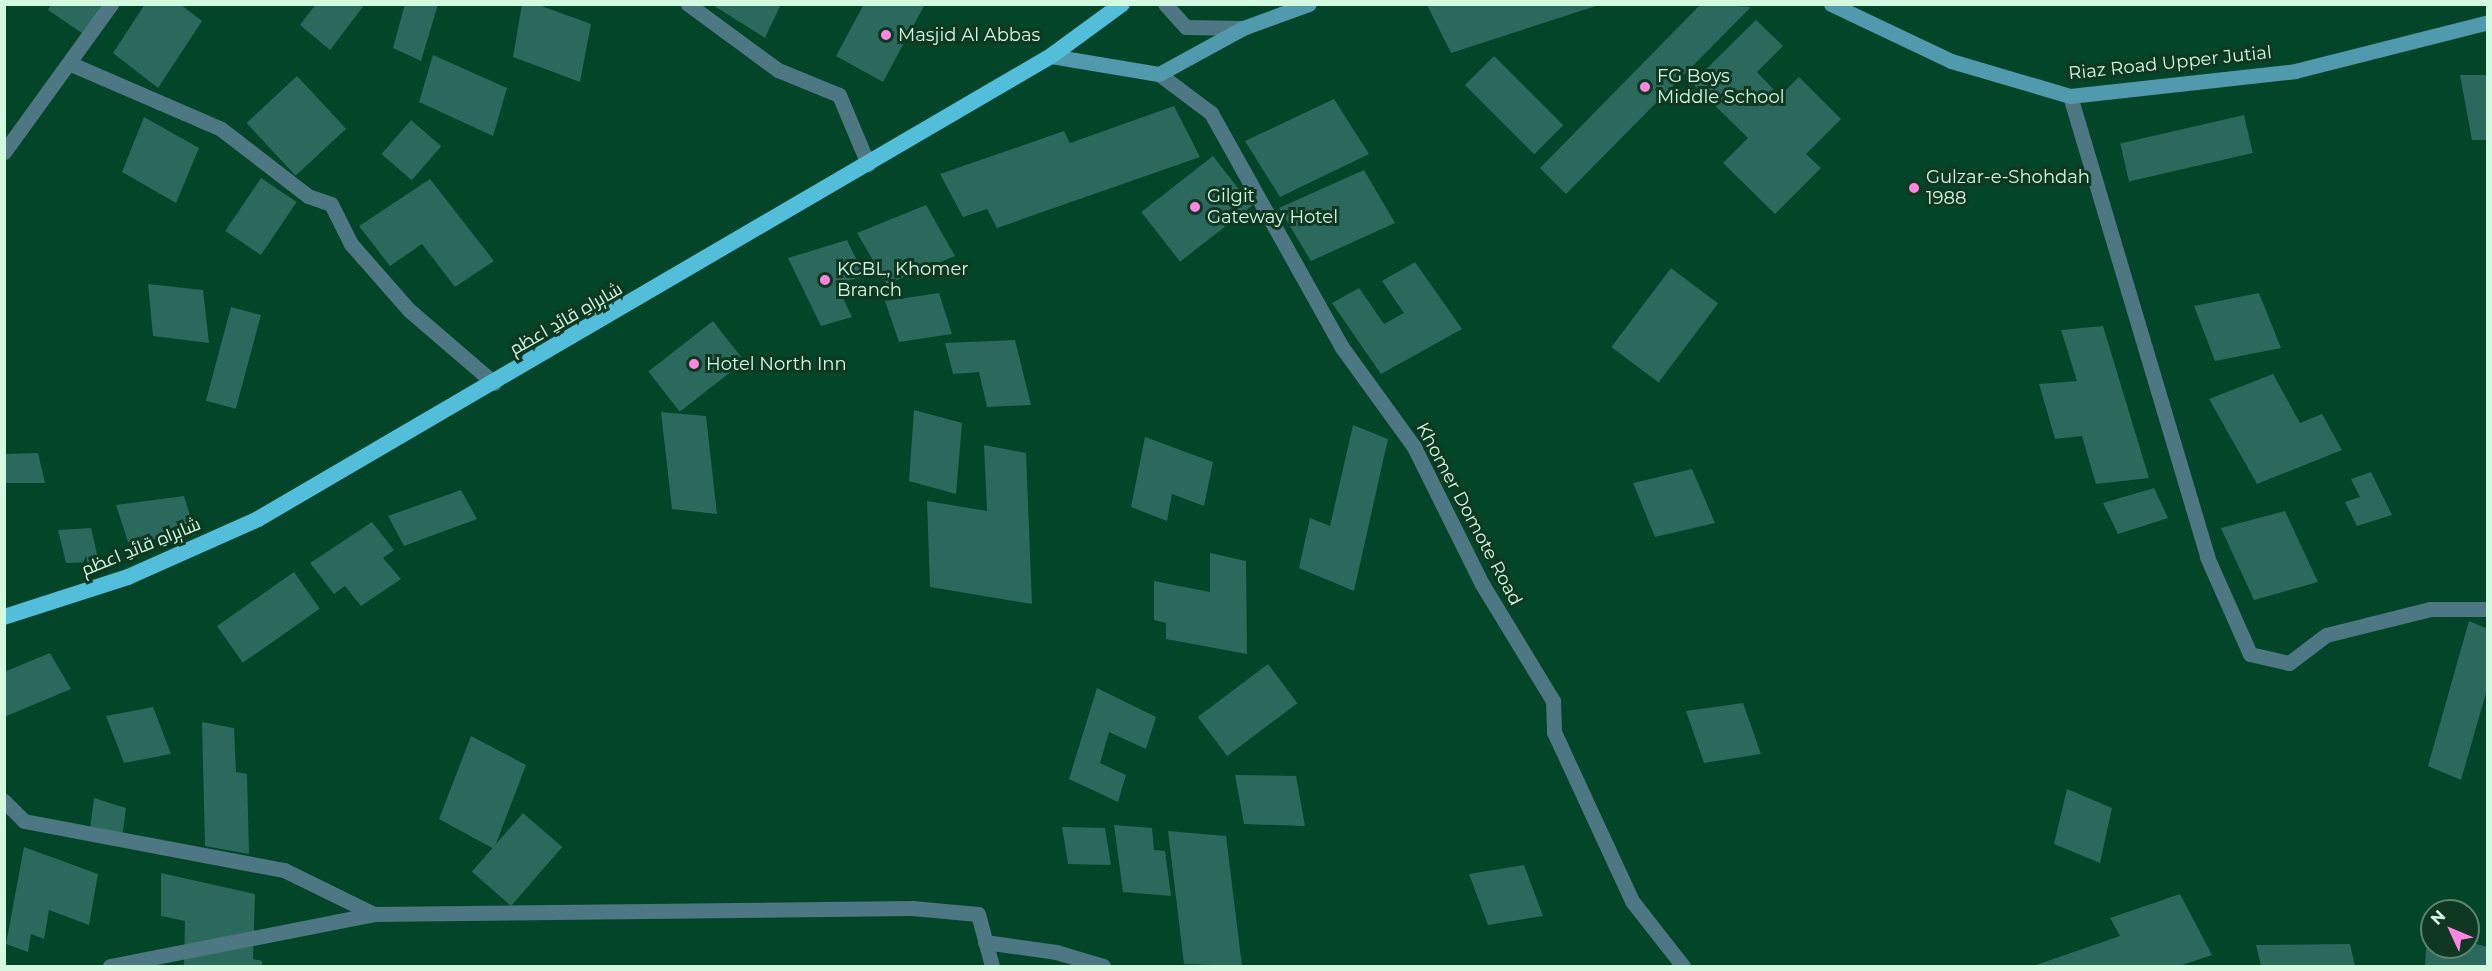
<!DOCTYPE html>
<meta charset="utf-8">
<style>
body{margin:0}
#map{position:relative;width:2492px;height:971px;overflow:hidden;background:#024528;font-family:Montserrat,Cairo,sans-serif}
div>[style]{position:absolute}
.building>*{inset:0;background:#2a695c;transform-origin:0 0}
.minor>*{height:15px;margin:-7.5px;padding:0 7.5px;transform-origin:7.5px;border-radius:7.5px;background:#4c7783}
.tertiary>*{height:15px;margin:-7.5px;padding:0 7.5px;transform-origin:7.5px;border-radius:7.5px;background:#4c7783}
.secondary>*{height:15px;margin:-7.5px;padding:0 7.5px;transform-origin:7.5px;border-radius:7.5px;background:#5199ac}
.trunk>*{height:16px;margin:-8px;padding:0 8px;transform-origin:8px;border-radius:8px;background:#52beda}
.dots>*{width:16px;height:16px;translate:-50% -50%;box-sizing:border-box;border:3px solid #0e3822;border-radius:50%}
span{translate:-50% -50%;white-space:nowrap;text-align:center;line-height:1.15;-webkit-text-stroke:6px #0e3822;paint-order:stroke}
.poi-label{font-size:18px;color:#d4f9e1}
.left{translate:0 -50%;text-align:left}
.street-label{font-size:18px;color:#d4f9e1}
.frame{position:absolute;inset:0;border:6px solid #d4f9e1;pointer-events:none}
.north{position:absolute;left:2420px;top:899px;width:60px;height:60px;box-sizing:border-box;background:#0e3822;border:2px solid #5d856e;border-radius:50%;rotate:314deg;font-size:16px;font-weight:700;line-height:24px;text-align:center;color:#d4f9e1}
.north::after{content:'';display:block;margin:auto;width:21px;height:27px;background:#fe86e0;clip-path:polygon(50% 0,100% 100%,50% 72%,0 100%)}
</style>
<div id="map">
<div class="building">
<div style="clip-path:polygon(51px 4px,102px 4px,85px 35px,48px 10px)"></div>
<div style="clip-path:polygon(145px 4px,180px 4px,202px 21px,158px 88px,113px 53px)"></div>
<div style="clip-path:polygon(316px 4px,365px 4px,330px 50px,300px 25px)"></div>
<div style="clip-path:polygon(405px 4px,438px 4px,421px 61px,393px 48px)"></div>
<div style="clip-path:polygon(522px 4px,536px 4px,591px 24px,580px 82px,513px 57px)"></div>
<div style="clip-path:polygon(711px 4px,781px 4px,765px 38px)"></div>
<div style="clip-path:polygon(864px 4px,925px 4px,883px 82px,836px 56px)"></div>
<div style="clip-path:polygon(1701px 4px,1751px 7px,1566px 194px,1540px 168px)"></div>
<div style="clip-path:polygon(1427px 5px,1599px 5px,1451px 53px)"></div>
<div style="clip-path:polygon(1756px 20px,1783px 46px,1757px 72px,1780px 96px,1799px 77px,1841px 119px,1806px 154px,1821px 168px,1775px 214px,1723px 163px,1748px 138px,1692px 83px)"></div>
<div style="clip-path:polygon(433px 55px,507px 88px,493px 136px,419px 102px)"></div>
<div style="left:1494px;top:56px;width:98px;height:41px;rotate:45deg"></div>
<div style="clip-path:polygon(2460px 75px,2488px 75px,2488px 140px,2472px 140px)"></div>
<div style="left:297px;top:76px;width:72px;height:69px;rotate:47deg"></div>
<div style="clip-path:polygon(1334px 99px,1369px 154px,1280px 197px,1245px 141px)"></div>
<div style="clip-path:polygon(1174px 106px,1200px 157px,997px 228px,987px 209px,963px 217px,940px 174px,1064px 131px,1070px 143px)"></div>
<div style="left:2244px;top:115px;width:39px;height:127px;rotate:77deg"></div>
<div style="clip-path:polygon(144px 117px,199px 148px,176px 203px,122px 172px)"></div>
<div style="left:411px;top:120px;width:40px;height:45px;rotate:41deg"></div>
<div style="left:1213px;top:156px;width:63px;height:91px;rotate:52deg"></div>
<div style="clip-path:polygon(1364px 170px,1395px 223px,1311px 261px,1279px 208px)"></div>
<div style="left:261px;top:178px;width:43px;height:64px;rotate:34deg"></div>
<div style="clip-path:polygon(430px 179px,494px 261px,455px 287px,422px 244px,390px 266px,359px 226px)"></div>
<div style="clip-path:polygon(926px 205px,955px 256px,887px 284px,857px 233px)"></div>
<div style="clip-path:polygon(847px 240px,864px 276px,836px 284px,852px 317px,821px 326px,788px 258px)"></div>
<div style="clip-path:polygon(1415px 262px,1462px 329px,1381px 374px,1332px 303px,1359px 288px,1384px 324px,1404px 313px,1382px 281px)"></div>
<div style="left:1671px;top:268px;width:59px;height:99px;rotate:37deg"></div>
<div style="clip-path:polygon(148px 284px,203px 290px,209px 343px,153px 336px)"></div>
<div style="clip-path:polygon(939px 293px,952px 334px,899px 342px,885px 301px)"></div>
<div style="clip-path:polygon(2259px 293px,2281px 348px,2215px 361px,2194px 306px)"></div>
<div style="left:231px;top:307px;width:31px;height:97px;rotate:15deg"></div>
<div style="left:713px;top:321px;width:51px;height:82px;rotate:52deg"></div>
<div style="clip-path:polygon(2103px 326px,2149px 478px,2096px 484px,2082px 436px,2055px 439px,2039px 384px,2077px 381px,2061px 330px)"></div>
<div style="clip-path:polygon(1015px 340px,1031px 405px,987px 407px,979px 372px,953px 374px,945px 343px)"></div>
<div style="clip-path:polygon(2273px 374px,2300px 423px,2322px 414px,2342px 450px,2257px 484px,2209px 399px)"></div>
<div style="clip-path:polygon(914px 410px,962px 423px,956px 494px,909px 481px)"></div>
<div style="clip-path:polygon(661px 412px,706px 416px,717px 514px,672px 509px)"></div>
<div style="clip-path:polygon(1353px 425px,1388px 439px,1354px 591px,1299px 568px,1310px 518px,1330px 526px)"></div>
<div style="clip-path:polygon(1145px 437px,1213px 462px,1204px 506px,1172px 494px,1167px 521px,1131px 507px)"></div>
<div style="clip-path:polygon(984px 445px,1026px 453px,1032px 604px,930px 587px,927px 501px,987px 511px)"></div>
<div style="clip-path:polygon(38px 453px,45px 483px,4px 483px,4px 454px)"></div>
<div style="clip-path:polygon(1692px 469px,1715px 523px,1655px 537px,1633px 483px)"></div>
<div style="clip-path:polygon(2371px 472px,2392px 515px,2357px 526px,2345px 502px,2360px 497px,2351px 479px)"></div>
<div style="clip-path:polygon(2154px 488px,2168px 518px,2118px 534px,2103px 503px)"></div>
<div style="clip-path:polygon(461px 490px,477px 519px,404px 546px,388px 516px)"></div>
<div style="clip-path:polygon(184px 496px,196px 535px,129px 545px,116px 505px)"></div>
<div style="clip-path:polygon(2285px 511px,2318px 582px,2254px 600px,2221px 528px)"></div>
<div style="clip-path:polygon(372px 522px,394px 550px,383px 558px,401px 579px,361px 606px,345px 586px,334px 594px,310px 563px)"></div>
<div style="clip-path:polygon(91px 528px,99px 562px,66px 563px,58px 530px)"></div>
<div style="clip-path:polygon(1210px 553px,1246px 561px,1247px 654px,1166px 639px,1166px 623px,1154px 620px,1154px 581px,1210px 592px)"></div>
<div style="left:294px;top:572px;width:45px;height:94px;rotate:55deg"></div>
<div style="clip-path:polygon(2469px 621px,2488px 629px,2488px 686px,2461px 780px,2428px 766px)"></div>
<div style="clip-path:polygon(50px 653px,71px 689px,4px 717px,4px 672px)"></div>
<div style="left:1268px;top:664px;width:49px;height:88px;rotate:53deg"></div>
<div style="clip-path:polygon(1097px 688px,1156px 717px,1146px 749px,1109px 732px,1100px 763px,1126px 775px,1118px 802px,1069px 779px)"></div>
<div style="clip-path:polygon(1743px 703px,1761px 754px,1704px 763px,1686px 711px)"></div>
<div style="clip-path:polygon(153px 707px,171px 754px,124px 763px,106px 716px)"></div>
<div style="clip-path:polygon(202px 722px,234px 728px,236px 772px,247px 774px,249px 854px,205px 846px)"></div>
<div style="clip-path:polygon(471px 736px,526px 765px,494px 849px,439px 819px)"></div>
<div style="clip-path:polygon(1235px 775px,1296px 776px,1305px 826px,1244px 824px)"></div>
<div style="clip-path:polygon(2067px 789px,2112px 808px,2100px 863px,2054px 844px)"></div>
<div style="clip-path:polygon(94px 798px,126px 808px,122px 839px,90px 829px)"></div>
<div style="left:523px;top:813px;width:52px;height:78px;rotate:41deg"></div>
<div style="clip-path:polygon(1114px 825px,1152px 828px,1154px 850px,1165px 851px,1171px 896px,1123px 892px)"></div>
<div style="clip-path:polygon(1062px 827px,1105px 828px,1111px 865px,1068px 864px)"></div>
<div style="clip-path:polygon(1168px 831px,1226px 836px,1242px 966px,1184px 964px)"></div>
<div style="clip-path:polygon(24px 847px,98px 874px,89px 925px,49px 910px,44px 939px,31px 934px,28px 952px,6px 944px)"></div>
<div style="clip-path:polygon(1524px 865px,1543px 916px,1488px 925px,1469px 874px)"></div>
<div style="clip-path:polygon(161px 873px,255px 894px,253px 959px,262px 961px,262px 966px,184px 966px,185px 921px,161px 916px)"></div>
<div style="clip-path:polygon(2180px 894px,2212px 955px,2179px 966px,2033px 966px,2120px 936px,2110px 918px)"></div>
<div style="clip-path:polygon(2427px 932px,2432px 933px,2432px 947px,2468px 947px,2468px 942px,2488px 947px,2488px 966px,2425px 966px)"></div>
<div style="clip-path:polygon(2350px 944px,2355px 966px,2261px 966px,2256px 945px)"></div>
</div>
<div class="minor">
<div style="left:688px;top:4px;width:112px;rotate:36.3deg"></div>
<div style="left:778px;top:70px;width:66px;rotate:22.3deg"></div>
<div style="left:839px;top:95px;width:75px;rotate:67.2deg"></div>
<div style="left:71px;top:64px;width:163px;rotate:23.4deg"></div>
<div style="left:221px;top:129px;width:110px;rotate:37.6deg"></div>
<div style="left:308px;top:196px;width:24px;rotate:19deg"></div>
<div style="left:331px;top:204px;width:45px;rotate:63.4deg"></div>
<div style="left:351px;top:244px;width:88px;rotate:48.7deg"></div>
<div style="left:409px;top:310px;width:112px;rotate:40.7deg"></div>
<div style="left:1159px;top:74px;width:65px;rotate:36.9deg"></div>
<div style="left:1211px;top:113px;width:267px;rotate:60.8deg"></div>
<div style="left:1341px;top:346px;width:125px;rotate:54.1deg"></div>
<div style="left:1414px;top:447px;width:153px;rotate:63.6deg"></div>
<div style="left:1482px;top:584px;width:137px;rotate:58.7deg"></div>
<div style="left:1553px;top:701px;width:31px;rotate:88deg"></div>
<div style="left:1554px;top:732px;width:186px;rotate:65.2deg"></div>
<div style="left:1632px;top:901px;width:83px;rotate:51.9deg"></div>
<div style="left:2070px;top:96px;width:481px;rotate:73.4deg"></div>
<div style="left:2207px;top:557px;width:106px;rotate:66.1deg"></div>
<div style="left:2250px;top:654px;width:40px;rotate:13deg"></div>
<div style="left:2289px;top:663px;width:46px;rotate:-37.1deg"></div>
<div style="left:2326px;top:635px;width:107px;rotate:-14deg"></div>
<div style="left:2430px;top:609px;width:58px"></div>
<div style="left:4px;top:152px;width:183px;rotate:-54.1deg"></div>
<div style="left:4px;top:801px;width:28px;rotate:45deg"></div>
<div style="left:24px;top:821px;width:265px;rotate:10.7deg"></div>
<div style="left:284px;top:870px;width:100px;rotate:26.1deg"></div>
<div style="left:374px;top:914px;width:538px;rotate:-0.64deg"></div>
<div style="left:912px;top:908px;width:66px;rotate:5.2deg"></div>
<div style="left:978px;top:914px;width:54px;rotate:74.9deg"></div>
<div style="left:985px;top:942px;width:72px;rotate:8deg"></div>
<div style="left:1056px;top:952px;width:49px;rotate:16.6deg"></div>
<div style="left:110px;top:966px;width:269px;rotate:-11.1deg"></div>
</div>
<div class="tertiary">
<div style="left:1165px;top:4px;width:31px;rotate:48deg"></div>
<div style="left:1186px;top:27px;width:57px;rotate:1deg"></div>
</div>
<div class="secondary">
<div style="left:1831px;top:4px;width:133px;rotate:25.4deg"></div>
<div style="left:1951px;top:61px;width:124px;rotate:16.4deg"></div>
<div style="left:2070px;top:96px;width:226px;rotate:-6.3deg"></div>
<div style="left:2295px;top:71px;width:199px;rotate:-14.2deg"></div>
<div style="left:1051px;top:56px;width:109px;rotate:9.5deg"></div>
<div style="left:1159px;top:74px;width:96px;rotate:-28.7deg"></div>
<div style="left:1243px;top:28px;width:70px;rotate:-20deg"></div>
</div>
<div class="trunk">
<div style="left:4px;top:617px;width:130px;rotate:-17.9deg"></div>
<div style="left:128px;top:577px;width:142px;rotate:-24deg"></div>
<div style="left:258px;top:519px;width:918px;rotate:-30.28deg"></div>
<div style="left:1051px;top:56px;width:88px;rotate:-36.2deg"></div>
</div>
<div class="dots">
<div style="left:886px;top:35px;background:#fe86e0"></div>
<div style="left:1645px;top:87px;background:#fe86e0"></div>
<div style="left:1914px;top:188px;background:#fe86e0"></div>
<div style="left:1195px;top:207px;background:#fe86e0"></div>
<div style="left:825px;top:280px;background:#fe86e0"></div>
<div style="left:694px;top:364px;background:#fe86e0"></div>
</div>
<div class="poi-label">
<span class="left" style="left:898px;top:35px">Masjid Al Abbas</span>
<span class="left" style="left:1657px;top:87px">FG Boys<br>Middle School</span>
<span class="left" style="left:1926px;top:188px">Gulzar-e-Shohdah<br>1988</span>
<span class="left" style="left:1207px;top:207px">Gilgit<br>Gateway Hotel</span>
<span class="left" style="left:837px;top:280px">KCBL, Khomer<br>Branch</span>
<span class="left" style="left:706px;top:364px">Hotel North Inn</span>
</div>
<div class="street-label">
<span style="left:2170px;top:63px;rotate:-6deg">Riaz Road Upper Jutial</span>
<span style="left:566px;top:319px;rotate:-30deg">شاہراہِ قائدِ اعظم</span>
<span style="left:1469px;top:514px;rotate:62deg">Khomer Domote Road</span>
<span style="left:141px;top:547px;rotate:-22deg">شاہراہِ قائدِ اعظم</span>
</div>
<div class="frame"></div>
<div class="north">N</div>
</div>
